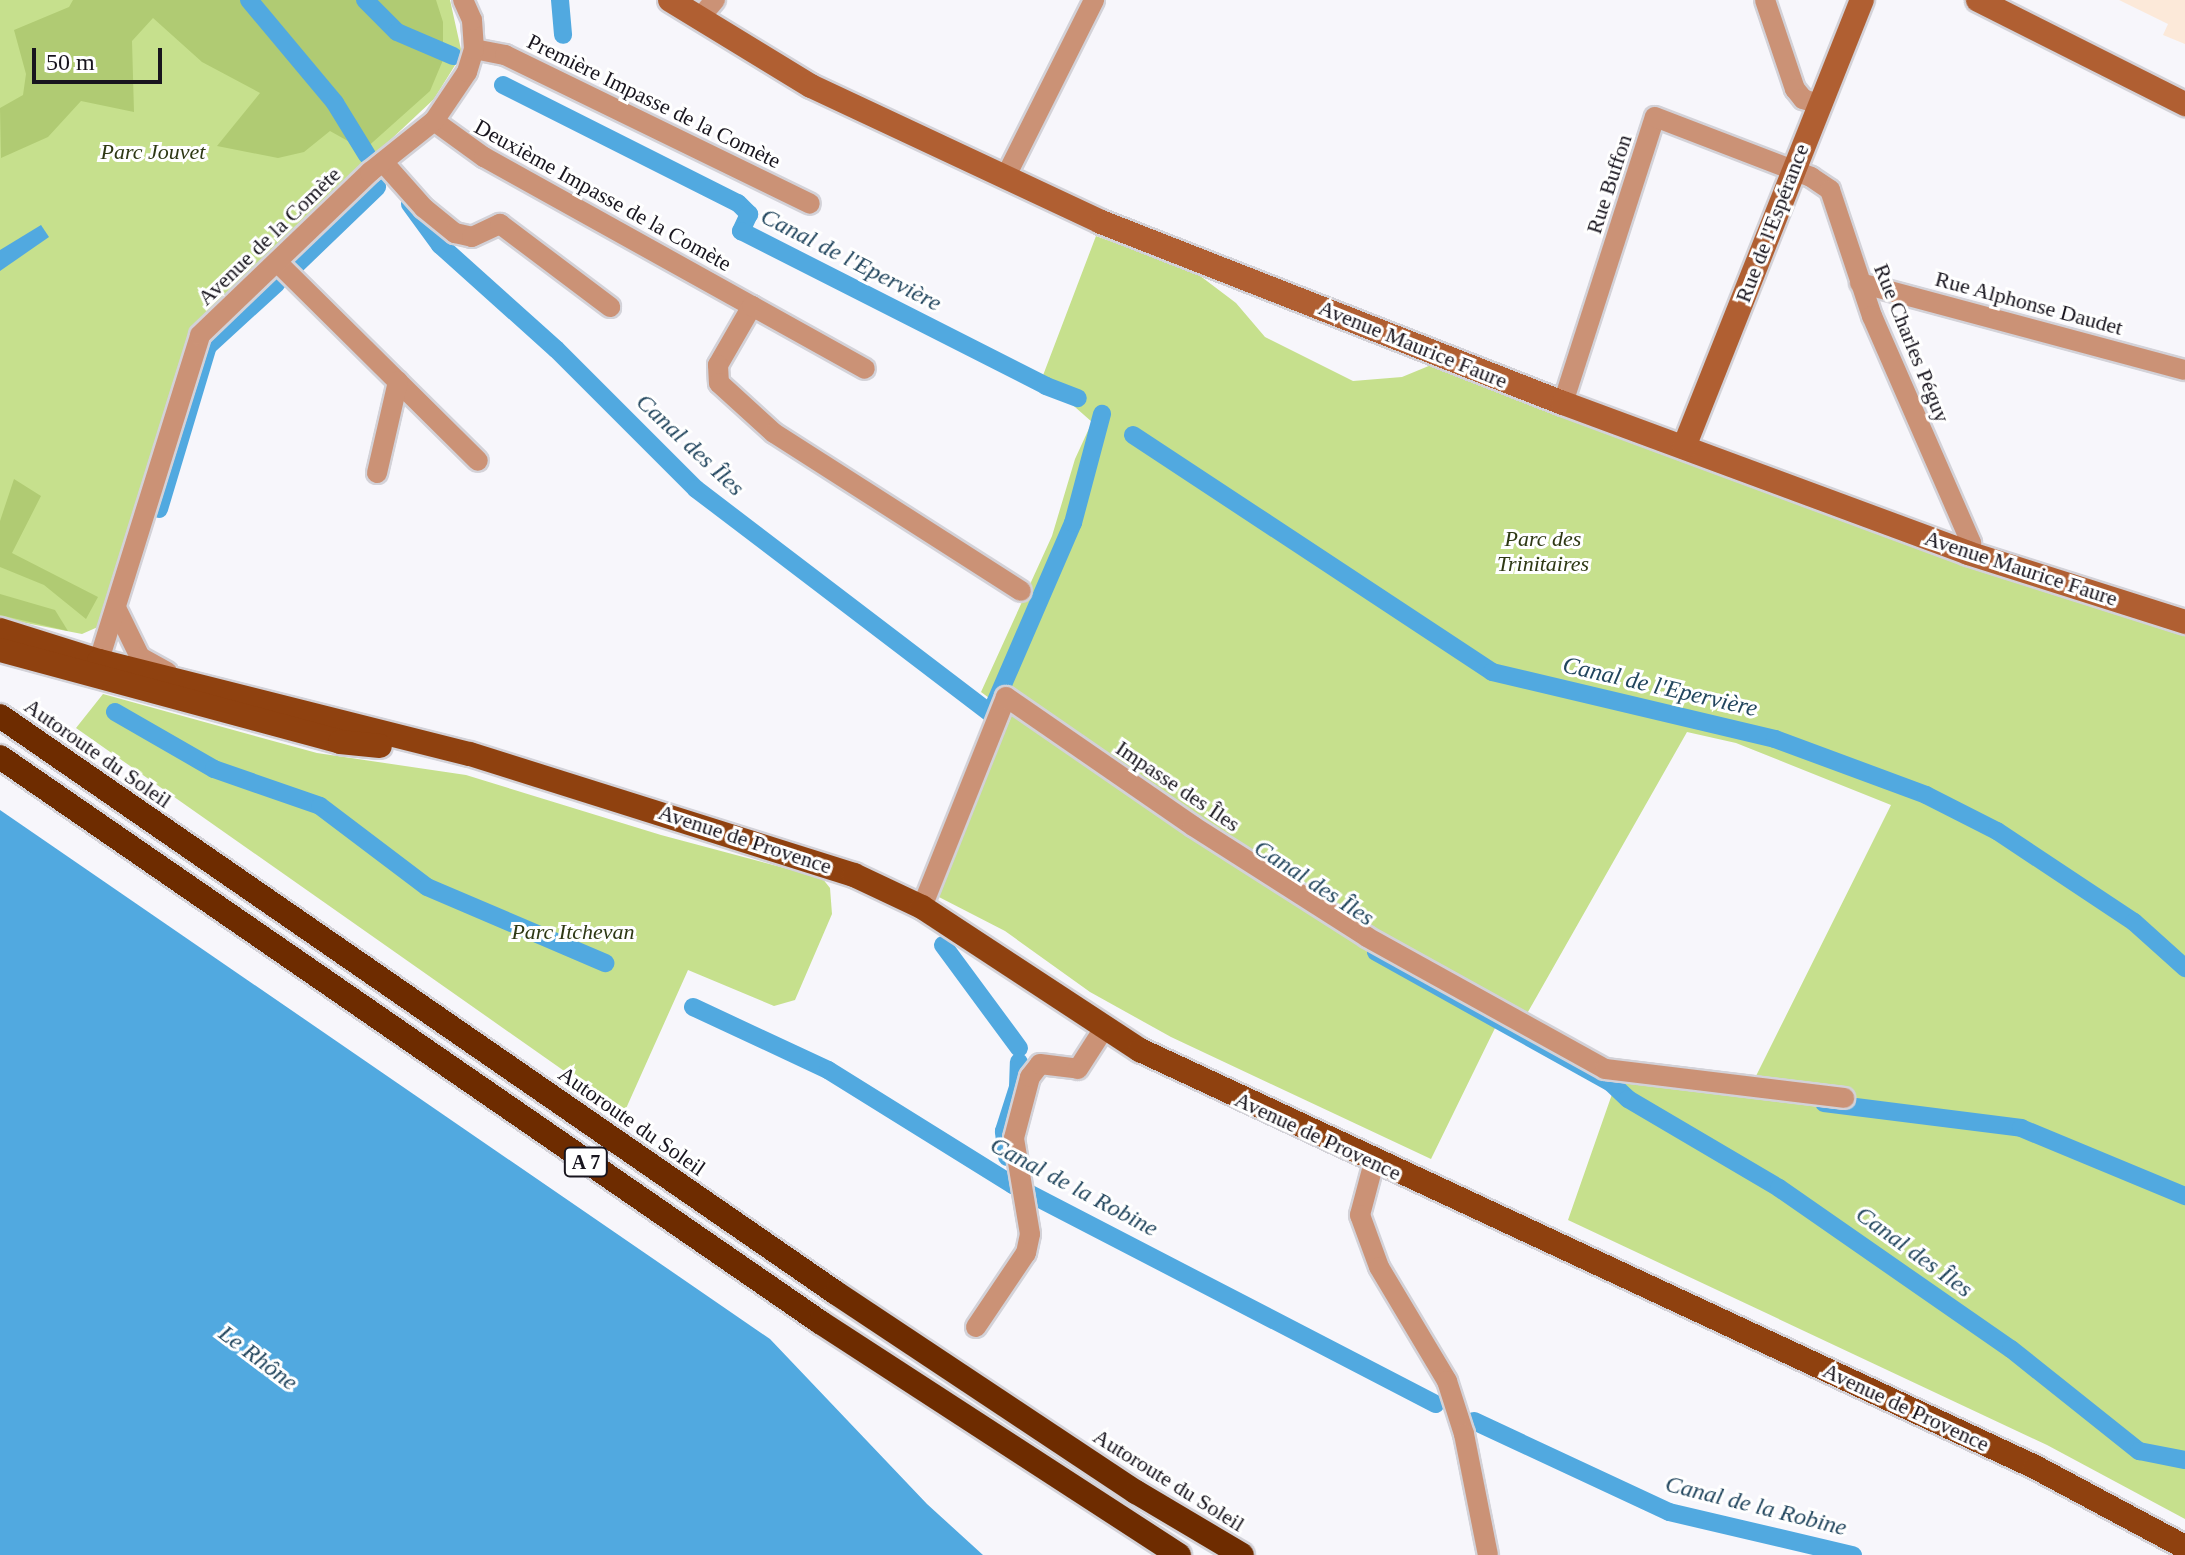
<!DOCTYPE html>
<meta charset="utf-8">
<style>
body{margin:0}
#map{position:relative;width:2185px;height:1555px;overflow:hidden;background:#f7f6fb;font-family:Georgia,serif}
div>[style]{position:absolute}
.industrial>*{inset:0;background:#fce9d9}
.green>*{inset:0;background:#c6e08d}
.forest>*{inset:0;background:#b0cb73}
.water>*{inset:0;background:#51a9e0}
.canal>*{height:18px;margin:-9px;padding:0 9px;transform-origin:9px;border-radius:9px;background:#51a9e0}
.roads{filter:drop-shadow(2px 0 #d3d2d8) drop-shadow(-2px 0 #d3d2d8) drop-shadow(0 2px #d3d2d8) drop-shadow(0 -2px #d3d2d8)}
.street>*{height:20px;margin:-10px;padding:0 10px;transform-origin:10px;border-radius:10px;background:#cb9276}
.secondary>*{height:24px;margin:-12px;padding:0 12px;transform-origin:12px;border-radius:12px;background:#b05f32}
.primary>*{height:24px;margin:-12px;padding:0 12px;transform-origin:12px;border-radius:12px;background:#8f410f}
.highway>*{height:24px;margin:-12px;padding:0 12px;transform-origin:12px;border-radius:12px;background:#6e2c00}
span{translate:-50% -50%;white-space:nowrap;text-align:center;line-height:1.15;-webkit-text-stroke:6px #fff;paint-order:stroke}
.shield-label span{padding:2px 6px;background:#fff;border:2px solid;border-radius:6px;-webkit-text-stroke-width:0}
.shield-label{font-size:20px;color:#18151e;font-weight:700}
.street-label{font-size:22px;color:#18151e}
.park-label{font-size:22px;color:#2e3814;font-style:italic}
.water-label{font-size:24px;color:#22465e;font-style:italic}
.scale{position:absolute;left:32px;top:48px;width:130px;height:36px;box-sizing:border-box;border:4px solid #18151e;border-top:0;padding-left:10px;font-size:24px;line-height:28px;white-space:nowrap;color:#18151e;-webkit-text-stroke:6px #fff;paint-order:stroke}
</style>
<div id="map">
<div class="industrial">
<div style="clip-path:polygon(2119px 0,2185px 0,2185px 44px,2163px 35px,2168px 24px)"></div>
</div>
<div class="green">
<div style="clip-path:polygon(0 0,450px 0,462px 54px,434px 99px,190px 328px,100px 626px,82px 634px,0 618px)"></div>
<div style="clip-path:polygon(1096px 236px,1195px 272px,1236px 303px,1265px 337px,1353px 381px,1402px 377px,1436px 363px,1989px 573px,2185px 634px,2185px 1519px,2047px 1445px,1568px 1220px,1618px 1077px,1754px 1080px,1891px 805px,1736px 743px,1687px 732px,1516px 1033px,1497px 1024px,1431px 1159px,1171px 1037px,1090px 992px,1005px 931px,935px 895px,1012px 715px,981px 692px,1052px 536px,1075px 459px,1092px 422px,1042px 378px)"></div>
<div style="clip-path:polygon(103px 694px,317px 753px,466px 775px,661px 835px,822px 878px,830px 888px,832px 914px,795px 1000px,774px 1006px,688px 970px,624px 1113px,76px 728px)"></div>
</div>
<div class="forest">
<div style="clip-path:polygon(73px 0,436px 0,443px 22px,443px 60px,430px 91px,364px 150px,330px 131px,304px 152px,278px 158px,217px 146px,260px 93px,202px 62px,153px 18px,132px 41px,134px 112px,81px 101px,48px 137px,1px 158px,0 108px,23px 95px,26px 74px,14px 30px,69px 7px)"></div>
<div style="clip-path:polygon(14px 479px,41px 496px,12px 553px,98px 597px,86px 619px,44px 585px,0 567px,0 521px)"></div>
<div style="clip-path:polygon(0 594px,55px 610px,68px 631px,0 615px)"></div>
</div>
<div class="water">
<div style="clip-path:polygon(41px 225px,49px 237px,0 271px,0 250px)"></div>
<div style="clip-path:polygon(0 810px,770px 1339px,927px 1504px,983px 1555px,0 1555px)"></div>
</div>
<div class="canal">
<div style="left:249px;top:0;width:134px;rotate:50.1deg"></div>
<div style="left:335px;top:103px;width:61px;rotate:58.4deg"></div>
<div style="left:365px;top:0;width:45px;rotate:45deg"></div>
<div style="left:397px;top:32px;width:61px;rotate:23.2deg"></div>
<div style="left:560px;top:0;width:35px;rotate:85deg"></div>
<div style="left:503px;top:85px;width:263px;rotate:26.7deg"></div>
<div style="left:738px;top:203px;width:16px;rotate:45deg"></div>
<div style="left:749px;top:214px;width:19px;rotate:115deg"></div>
<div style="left:741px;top:231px;width:342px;rotate:26.9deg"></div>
<div style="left:1046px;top:386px;width:34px;rotate:21deg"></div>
<div style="left:410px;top:204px;width:51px;rotate:53.8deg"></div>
<div style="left:440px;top:245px;width:156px;rotate:41.9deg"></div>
<div style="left:556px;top:349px;width:198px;rotate:45deg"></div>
<div style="left:696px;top:489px;width:371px;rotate:37.3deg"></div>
<div style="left:295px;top:266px;width:114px;rotate:-43.9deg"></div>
<div style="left:1133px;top:435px;width:430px;rotate:33.4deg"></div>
<div style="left:1492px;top:672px;width:291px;rotate:13.3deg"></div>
<div style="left:1775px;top:739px;width:161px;rotate:20.3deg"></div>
<div style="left:1926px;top:795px;width:80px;rotate:26.9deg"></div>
<div style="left:1997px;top:831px;width:164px;rotate:33.6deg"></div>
<div style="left:2134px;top:922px;width:69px;rotate:42deg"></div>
<div style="left:159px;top:509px;width:170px;rotate:-73.3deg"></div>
<div style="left:208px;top:346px;width:93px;rotate:-42.4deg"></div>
<div style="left:992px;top:710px;width:204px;rotate:-66.6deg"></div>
<div style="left:1073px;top:523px;width:113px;rotate:-75.1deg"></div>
<div style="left:115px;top:712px;width:114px;rotate:29.9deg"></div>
<div style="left:214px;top:769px;width:112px;rotate:19.2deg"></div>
<div style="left:320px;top:806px;width:134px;rotate:37.1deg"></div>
<div style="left:427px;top:887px;width:194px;rotate:23.1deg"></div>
<div style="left:943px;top:945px;width:128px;rotate:53.6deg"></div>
<div style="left:1376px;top:952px;width:268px;rotate:29.1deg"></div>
<div style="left:1610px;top:1082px;width:25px;rotate:43deg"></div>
<div style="left:1628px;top:1099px;width:175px;rotate:30.5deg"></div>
<div style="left:1779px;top:1188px;width:282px;rotate:34.8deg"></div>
<div style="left:2011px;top:1349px;width:164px;rotate:38.6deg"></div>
<div style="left:2139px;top:1451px;width:47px;rotate:11.1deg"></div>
<div style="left:693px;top:1007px;width:149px;rotate:25deg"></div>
<div style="left:828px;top:1070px;width:218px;rotate:31.9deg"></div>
<div style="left:1013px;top:1185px;width:476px;rotate:27.4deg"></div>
<div style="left:1824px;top:1103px;width:199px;rotate:7.2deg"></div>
<div style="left:2021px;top:1128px;width:178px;rotate:22.5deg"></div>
<div style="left:1007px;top:1157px;width:26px;rotate:-97deg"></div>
<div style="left:1004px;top:1131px;width:46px;rotate:-72.3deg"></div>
<div style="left:1018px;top:1087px;width:25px;rotate:-88deg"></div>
<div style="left:1474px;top:1421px;width:215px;rotate:25deg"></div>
<div style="left:1669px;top:1512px;width:189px;rotate:13.2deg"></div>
</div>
<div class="roads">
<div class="street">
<div style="left:1765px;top:0;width:94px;rotate:71.4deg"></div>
<div style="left:1795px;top:89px;width:13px;rotate:51deg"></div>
<div style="left:1803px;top:99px;width:16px;rotate:18deg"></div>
<div style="left:699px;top:19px;width:25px;rotate:-50deg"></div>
<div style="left:474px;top:49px;width:32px;rotate:11deg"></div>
<div style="left:505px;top:55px;width:339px;rotate:26deg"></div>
<div style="left:434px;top:121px;width:62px;rotate:35.8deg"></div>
<div style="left:484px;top:157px;width:307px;rotate:29.1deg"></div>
<div style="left:752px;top:306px;width:68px;rotate:120deg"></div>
<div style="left:718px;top:365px;width:18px;rotate:87deg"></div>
<div style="left:719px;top:383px;width:74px;rotate:42.3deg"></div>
<div style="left:774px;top:433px;width:293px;rotate:32.6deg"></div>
<div style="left:383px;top:162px;width:62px;rotate:48.3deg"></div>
<div style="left:424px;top:208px;width:40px;rotate:39deg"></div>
<div style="left:455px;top:233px;width:17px;rotate:13deg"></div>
<div style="left:472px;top:237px;width:31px;rotate:-25deg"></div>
<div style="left:500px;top:224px;width:138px;rotate:37deg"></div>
<div style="left:1005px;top:178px;width:199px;rotate:-63.4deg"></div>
<div style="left:278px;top:263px;width:281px;rotate:44.7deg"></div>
<div style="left:1860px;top:283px;width:336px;rotate:15deg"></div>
<div style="left:752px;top:306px;width:129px;rotate:29.1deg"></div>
<div style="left:1563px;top:403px;width:300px;rotate:-72.2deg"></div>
<div style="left:1655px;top:117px;width:167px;rotate:21deg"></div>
<div style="left:1811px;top:177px;width:23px;rotate:34deg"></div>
<div style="left:1830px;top:190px;width:133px;rotate:71.6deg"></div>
<div style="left:1872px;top:316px;width:248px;rotate:66.4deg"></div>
<div style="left:1971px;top:543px;width:10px;rotate:107deg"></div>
<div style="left:377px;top:473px;width:94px;rotate:-77.1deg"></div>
<div style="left:116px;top:608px;width:55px;rotate:63.9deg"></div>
<div style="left:140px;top:657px;width:31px;rotate:29deg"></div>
<div style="left:95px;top:673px;width:354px;rotate:-72.7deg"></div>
<div style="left:200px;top:335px;width:236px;rotate:-43.8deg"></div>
<div style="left:370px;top:172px;width:82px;rotate:-38.6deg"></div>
<div style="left:434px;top:121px;width:59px;rotate:-56deg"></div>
<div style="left:467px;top:72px;width:24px;rotate:-73deg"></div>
<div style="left:474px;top:49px;width:29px;rotate:-94deg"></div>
<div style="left:472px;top:20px;width:22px;rotate:-114deg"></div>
<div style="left:922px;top:907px;width:226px;rotate:-68.2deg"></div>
<div style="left:1006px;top:697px;width:227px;rotate:34.6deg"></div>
<div style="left:1193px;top:826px;width:206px;rotate:32.5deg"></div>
<div style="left:1367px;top:937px;width:272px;rotate:29deg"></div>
<div style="left:1605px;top:1069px;width:241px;rotate:6.9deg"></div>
<div style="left:1374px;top:1162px;width:55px;rotate:104.8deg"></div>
<div style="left:1360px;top:1215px;width:55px;rotate:69.9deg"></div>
<div style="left:1379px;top:1267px;width:133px;rotate:59.2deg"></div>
<div style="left:1447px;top:1381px;width:56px;rotate:72.2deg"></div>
<div style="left:1464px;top:1434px;width:123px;rotate:78.8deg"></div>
<div style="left:976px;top:1327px;width:89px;rotate:-56deg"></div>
<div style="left:1026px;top:1253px;width:19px;rotate:-78deg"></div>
<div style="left:1030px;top:1234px;width:97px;rotate:-99.5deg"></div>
<div style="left:1014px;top:1138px;width:63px;rotate:-75.3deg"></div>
<div style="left:1030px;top:1077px;width:16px;rotate:-52deg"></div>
<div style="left:1040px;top:1064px;width:38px;rotate:7deg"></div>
<div style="left:1078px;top:1069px;width:50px;rotate:-57.3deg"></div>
</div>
<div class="secondary">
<div style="left:670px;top:0;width:165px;rotate:31.4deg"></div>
<div style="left:811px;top:86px;width:320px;rotate:25.1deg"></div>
<div style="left:1101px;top:222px;width:496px;rotate:21.4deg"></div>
<div style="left:1563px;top:403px;width:432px;rotate:20.3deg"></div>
<div style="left:1968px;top:553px;width:228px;rotate:17.6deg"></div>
<div style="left:1978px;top:0;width:232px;rotate:26.7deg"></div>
<div style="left:1684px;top:447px;width:481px;rotate:-68.3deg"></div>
</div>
<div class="primary">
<div style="left:0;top:630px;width:104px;rotate:17.4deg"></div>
<div style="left:99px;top:661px;width:382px;rotate:14.1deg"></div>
<div style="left:470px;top:754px;width:403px;rotate:17.5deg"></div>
<div style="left:854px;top:875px;width:75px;rotate:25.2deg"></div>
<div style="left:922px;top:907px;width:261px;rotate:33.3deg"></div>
<div style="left:1140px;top:1050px;width:987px;rotate:24.98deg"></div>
<div style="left:2035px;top:1467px;width:170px;rotate:28.1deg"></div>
<div style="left:0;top:650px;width:352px;rotate:15.1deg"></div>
<div style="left:340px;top:742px;width:40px;rotate:5.7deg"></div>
</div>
<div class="highway">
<div style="left:0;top:716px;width:1016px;rotate:34.61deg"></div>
<div style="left:836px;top:1293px;width:360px;rotate:33.6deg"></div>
<div style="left:1136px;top:1492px;width:123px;rotate:30.7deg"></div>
<div style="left:0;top:757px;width:996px;rotate:34.57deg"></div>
<div style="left:820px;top:1322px;width:428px;rotate:33deg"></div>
</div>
</div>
<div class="shield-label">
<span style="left:586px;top:1162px">A 7</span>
</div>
<div class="street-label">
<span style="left:654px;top:101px;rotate:26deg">Première Impasse de la Comète</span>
<span style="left:1609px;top:184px;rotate:-72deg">Rue Buffon</span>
<span style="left:603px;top:195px;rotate:29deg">Deuxième Impasse de la Comète</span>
<span style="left:1772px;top:223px;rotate:-69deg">Rue de l'Espérance</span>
<span style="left:269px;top:236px;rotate:-44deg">Avenue de la Comète</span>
<span style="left:2029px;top:303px;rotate:15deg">Rue Alphonse Daudet</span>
<span style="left:1912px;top:343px;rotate:68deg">Rue Charles Péguy</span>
<span style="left:1413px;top:344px;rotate:22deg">Avenue Maurice Faure</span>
<span style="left:2021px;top:568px;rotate:18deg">Avenue Maurice Faure</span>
<span style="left:98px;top:753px;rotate:35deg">Autoroute du Soleil</span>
<span style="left:1178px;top:786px;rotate:34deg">Impasse des Îles</span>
<span style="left:745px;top:839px;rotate:18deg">Avenue de Provence</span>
<span style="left:632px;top:1121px;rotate:35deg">Autoroute du Soleil</span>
<span style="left:1318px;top:1136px;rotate:25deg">Avenue de Provence</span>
<span style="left:1906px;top:1407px;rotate:25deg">Avenue de Provence</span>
<span style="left:1169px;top:1480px;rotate:32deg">Autoroute du Soleil</span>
</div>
<div class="park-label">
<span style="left:153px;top:152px">Parc Jouvet</span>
<span style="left:1543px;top:551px">Parc des<br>Trinitaires</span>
<span style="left:573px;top:932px">Parc Itchevan</span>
</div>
<div class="water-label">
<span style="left:851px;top:260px;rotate:27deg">Canal de l'Epervière</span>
<span style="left:690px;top:445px;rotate:43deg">Canal des Îles</span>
<span style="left:1660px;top:687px;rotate:13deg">Canal de l'Epervière</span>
<span style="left:1314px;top:883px;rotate:33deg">Canal des Îles</span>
<span style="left:1074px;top:1187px;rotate:28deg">Canal de la Robine</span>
<span style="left:1914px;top:1252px;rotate:36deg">Canal des Îles</span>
<span style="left:258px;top:1358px;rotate:37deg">Le Rhône</span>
<span style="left:1756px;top:1506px;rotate:14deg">Canal de la Robine</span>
</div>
<div class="scale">50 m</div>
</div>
